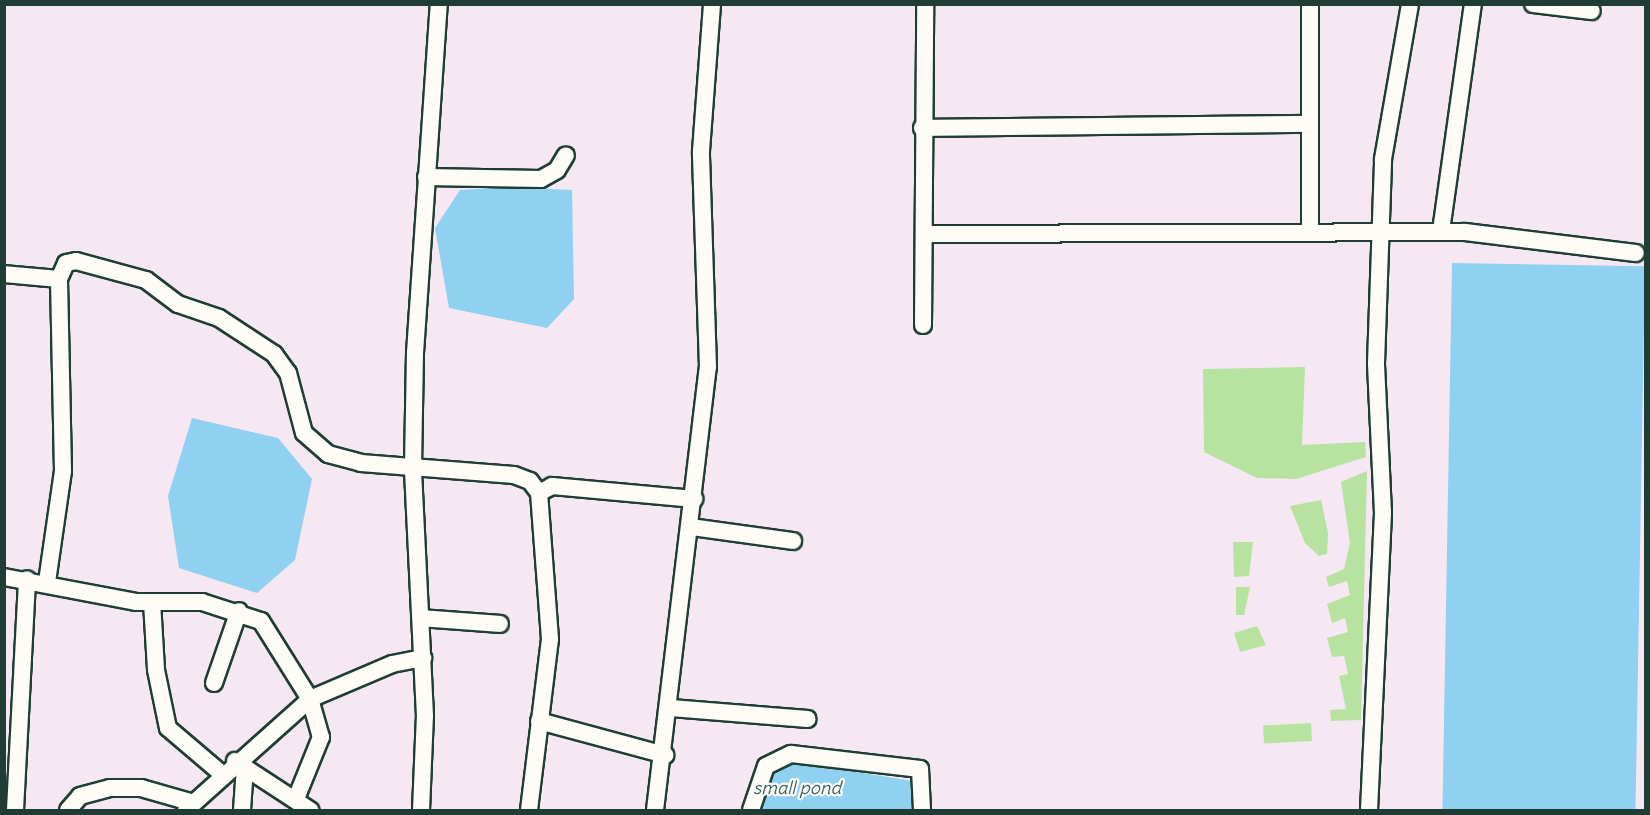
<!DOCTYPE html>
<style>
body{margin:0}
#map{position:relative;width:1650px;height:815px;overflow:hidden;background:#f5e8f2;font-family:Delius,sans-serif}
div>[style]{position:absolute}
.green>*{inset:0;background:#b7e2a0;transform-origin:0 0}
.water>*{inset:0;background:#90d0f1;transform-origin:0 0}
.roads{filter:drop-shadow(2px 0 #1f3d34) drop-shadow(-2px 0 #1f3d34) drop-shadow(0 2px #1f3d34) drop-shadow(0 -2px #1f3d34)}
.minor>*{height:16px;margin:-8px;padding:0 8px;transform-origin:8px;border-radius:8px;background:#fdfcf7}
span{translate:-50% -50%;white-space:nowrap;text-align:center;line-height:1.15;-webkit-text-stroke:4.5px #fdfcf7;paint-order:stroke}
.water-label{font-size:18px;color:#3b6263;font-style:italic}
.frame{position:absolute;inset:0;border:6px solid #1f3d34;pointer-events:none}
</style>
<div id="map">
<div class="green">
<div style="clip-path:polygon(1305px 367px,1302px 445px,1365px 442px,1366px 457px,1296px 479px,1257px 478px,1204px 452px,1203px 369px)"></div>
<div style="clip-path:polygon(1367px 471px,1361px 720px,1331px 721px,1330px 710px,1346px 709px,1339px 676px,1348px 674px,1344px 656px,1332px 657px,1327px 638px,1348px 632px,1345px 618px,1332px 623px,1327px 604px,1350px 595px,1347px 581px,1329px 587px,1326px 577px,1344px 569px,1350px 543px,1341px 482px)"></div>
<div style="clip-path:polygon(1321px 500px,1328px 533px,1327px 554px,1319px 556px,1305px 543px,1290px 506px)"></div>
<div style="clip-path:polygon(1233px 542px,1253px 542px,1249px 576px,1234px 577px)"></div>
<div style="clip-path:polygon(1236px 587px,1250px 587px,1244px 615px,1236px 615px)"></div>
<div style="clip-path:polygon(1257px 626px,1266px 645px,1240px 652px,1234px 633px)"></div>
<div style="left:1311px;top:723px;width:18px;height:48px;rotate:87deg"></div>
</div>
<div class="water">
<div style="clip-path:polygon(509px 187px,572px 190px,574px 299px,547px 328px,449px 308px,435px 228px,460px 190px)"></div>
<div style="left:1452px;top:263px;width:193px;height:547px;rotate:1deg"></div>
<div style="clip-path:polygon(192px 418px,278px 438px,312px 479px,295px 560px,257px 593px,179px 568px,168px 496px)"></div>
<div style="clip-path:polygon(799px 763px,913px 781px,913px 810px,759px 810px,762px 789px,777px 769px)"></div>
</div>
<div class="roads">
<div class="minor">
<div style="left:1310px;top:4px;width:226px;rotate:90deg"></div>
<div style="left:1533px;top:4px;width:59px;rotate:6.8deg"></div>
<div style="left:922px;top:128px;width:386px;rotate:-0.6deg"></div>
<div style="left:426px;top:177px;width:115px;rotate:1deg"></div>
<div style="left:541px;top:179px;width:18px;rotate:-29deg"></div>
<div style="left:557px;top:170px;width:17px;rotate:-59deg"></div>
<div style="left:1441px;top:231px;width:229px;rotate:-82deg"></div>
<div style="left:926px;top:234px;width:539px;rotate:-0.21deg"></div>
<div style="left:1465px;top:232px;width:172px;rotate:7deg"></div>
<div style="left:4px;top:274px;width:55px;rotate:5.2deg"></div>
<div style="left:923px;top:325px;width:321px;rotate:-89.6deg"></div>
<div style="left:691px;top:527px;width:103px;rotate:7.8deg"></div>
<div style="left:4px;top:577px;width:134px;rotate:10.7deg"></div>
<div style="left:136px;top:602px;width:66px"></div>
<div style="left:202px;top:602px;width:62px;rotate:17.9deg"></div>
<div style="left:261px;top:621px;width:92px;rotate:57.9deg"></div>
<div style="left:310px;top:699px;width:40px;rotate:74deg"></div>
<div style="left:321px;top:737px;width:67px;rotate:112deg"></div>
<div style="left:47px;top:582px;width:112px;rotate:-81.8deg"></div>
<div style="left:63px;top:471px;width:192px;rotate:-91.2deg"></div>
<div style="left:59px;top:279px;width:17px;rotate:-66deg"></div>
<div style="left:66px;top:263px;width:10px;rotate:-11deg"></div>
<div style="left:76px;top:261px;width:73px;rotate:15.2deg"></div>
<div style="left:146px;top:280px;width:40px;rotate:37deg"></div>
<div style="left:178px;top:304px;width:43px;rotate:18.9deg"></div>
<div style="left:219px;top:318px;width:66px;rotate:33.2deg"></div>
<div style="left:274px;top:354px;width:24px;rotate:54deg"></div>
<div style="left:288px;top:373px;width:62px;rotate:75.1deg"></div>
<div style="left:304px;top:433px;width:32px;rotate:41deg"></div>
<div style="left:328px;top:454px;width:34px;rotate:15deg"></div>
<div style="left:361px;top:463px;width:153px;rotate:4.5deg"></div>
<div style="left:514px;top:475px;width:17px;rotate:21deg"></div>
<div style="left:530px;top:481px;width:15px;rotate:53deg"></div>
<div style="left:152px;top:602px;width:68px;rotate:86.6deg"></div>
<div style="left:156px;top:670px;width:59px;rotate:78.3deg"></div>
<div style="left:168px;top:728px;width:71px;rotate:40.4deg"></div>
<div style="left:421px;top:618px;width:79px;rotate:4.3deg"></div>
<div style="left:214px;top:683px;width:76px;rotate:-70.9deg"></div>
<div style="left:671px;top:708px;width:137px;rotate:4.6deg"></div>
<div style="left:539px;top:721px;width:131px;rotate:15.1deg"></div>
<div style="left:235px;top:761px;width:90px;rotate:33.2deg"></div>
<div style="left:15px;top:810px;width:231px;rotate:-87deg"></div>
<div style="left:68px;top:810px;width:18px;rotate:-49deg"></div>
<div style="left:80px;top:796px;width:31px;rotate:-15deg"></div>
<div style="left:110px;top:788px;width:31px"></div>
<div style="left:141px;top:788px;width:51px;rotate:15.9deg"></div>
<div style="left:186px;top:810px;width:166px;rotate:-41.8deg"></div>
<div style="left:310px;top:699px;width:89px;rotate:-23.1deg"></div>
<div style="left:392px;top:664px;width:32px;rotate:-11deg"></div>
<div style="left:242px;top:810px;width:43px;rotate:-86deg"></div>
<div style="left:421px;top:810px;width:94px;rotate:-87.6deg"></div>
<div style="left:425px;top:716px;width:249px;rotate:-92.8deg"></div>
<div style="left:413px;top:467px;width:114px;rotate:-89deg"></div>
<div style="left:415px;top:353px;width:350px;rotate:-86.1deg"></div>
<div style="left:529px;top:810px;width:172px;rotate:-83deg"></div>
<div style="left:550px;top:639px;width:146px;rotate:-94.3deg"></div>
<div style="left:539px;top:493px;width:15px;rotate:-28deg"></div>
<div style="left:552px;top:486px;width:143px;rotate:5.2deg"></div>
<div style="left:655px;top:810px;width:446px;rotate:-83.2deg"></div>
<div style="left:708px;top:367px;width:216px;rotate:-91.9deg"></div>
<div style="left:701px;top:151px;width:147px;rotate:-85.7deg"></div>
<div style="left:751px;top:810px;width:46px;rotate:-71.2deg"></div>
<div style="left:766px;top:766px;width:28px;rotate:-26deg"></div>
<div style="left:791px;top:754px;width:130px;rotate:6.6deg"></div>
<div style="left:920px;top:769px;width:41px;rotate:87.2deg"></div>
<div style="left:1369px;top:810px;width:297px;rotate:-87.3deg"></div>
<div style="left:1383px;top:513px;width:150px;rotate:-92.7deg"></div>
<div style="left:1376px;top:363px;width:204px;rotate:-88deg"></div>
<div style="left:1383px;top:159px;width:157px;rotate:-80.1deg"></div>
</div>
</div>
<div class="water-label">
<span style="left:797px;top:788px">small pond</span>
</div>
<div class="frame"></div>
</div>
